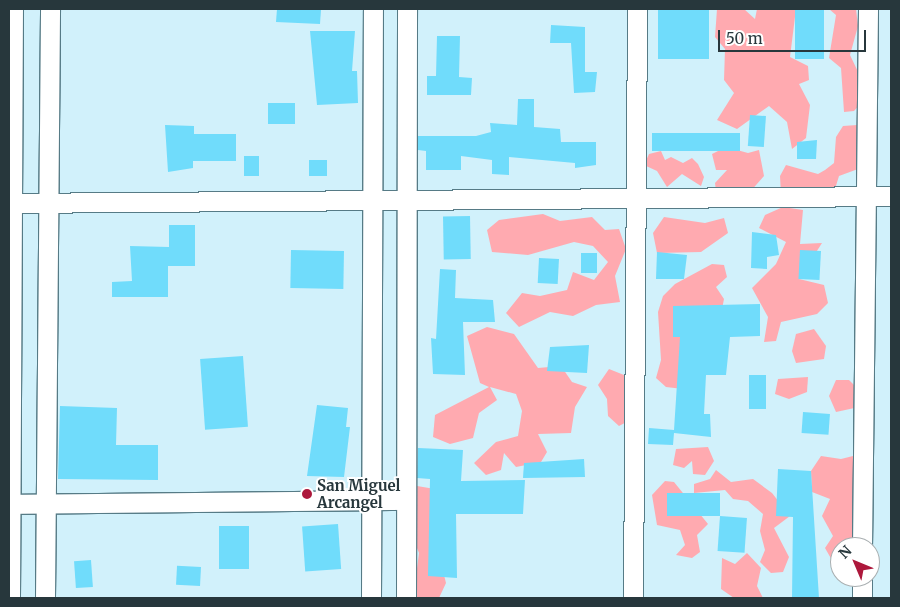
<!DOCTYPE html>
<style>
body{margin:0}
#map{position:relative;width:900px;height:607px;overflow:hidden;background:#d1f1fb;font-family:Merriweather,serif}
div>[style]{position:absolute}
.green>*{inset:0;background:#ffaab0}
.building>*{inset:0;background:#70dcfb;transform-origin:0 0}
.roads{filter:drop-shadow(1px 0 #567b86) drop-shadow(-1px 0 #567b86) drop-shadow(0 1px #567b86) drop-shadow(0 -1px #567b86)}
.minor>*{height:19px;margin:-9.5px;padding:0 9.5px;transform-origin:9.5px;border-radius:9.5px;background:#fff}
.dots>*{width:14px;height:14px;translate:-50% -50%;box-sizing:border-box;border:2px solid #fff;border-radius:50%}
span{translate:-50% -50%;white-space:nowrap;text-align:center;line-height:1.15;-webkit-text-stroke:4px #fff;paint-order:stroke}
.poi-label{font-size:15px;color:#27373c;font-weight:700}
.left{translate:0 -50%;text-align:left}
.frame{position:absolute;inset:0;border:10px solid #27373c;pointer-events:none}
.north{position:absolute;left:830px;top:537px;width:50px;height:50px;box-sizing:border-box;background:#fff;border:1px solid #a9afb1;border-radius:50%;rotate:315deg;font-size:14px;font-weight:700;line-height:20px;text-align:center;color:#27373c}
.north::after{content:'';display:block;margin:auto;width:18px;height:22px;background:#ad183c;clip-path:polygon(50% 0,100% 100%,50% 72%,0 100%)}
.scale{position:absolute;left:718px;top:30px;width:148px;height:22px;box-sizing:border-box;border:2px solid #27373c;border-top:0;padding-left:6px;font-size:15px;line-height:18px;white-space:nowrap;color:#27373c;-webkit-text-stroke:4px #fff;paint-order:stroke}
</style>
<div id="map">
<div class="green">
<div style="clip-path:polygon(717px 9px,744px 9px,755px 19px,757px 9px,796px 9px,790px 57px,808px 66px,809px 80px,799px 84px,810px 105px,806px 138px,792px 149px,787px 122px,769px 106px,737px 129px,717px 120px,734px 93px,724px 80px,725px 49px,715px 37px)"></div>
<div style="clip-path:polygon(829px 9px,856px 9px,858px 26px,850px 55px,861px 78px,863px 101px,854px 111px,844px 112px,841px 68px,829px 58px,836px 15px)"></div>
<div style="clip-path:polygon(857px 125px,863px 131px,858px 169px,839px 176px,835px 189px,781px 194px,780px 176px,786px 165px,818px 174px,825px 170px,834px 163px,836px 137px,843px 126px)"></div>
<div style="clip-path:polygon(726px 147px,748px 153px,759px 150px,764px 176px,749px 193px,716px 191px,715px 183px,727px 170px,716px 170px,712px 154px)"></div>
<div style="clip-path:polygon(661px 151px,665px 160px,671px 157px,683px 163px,692px 158px,698px 164px,704px 177px,701px 186px,682px 174px,667px 187px,657px 171px,644px 165px,649px 154px)"></div>
<div style="clip-path:polygon(783px 207px,803px 210px,800px 244px,822px 243px,799px 279px,824px 285px,828px 303px,817px 314px,781px 322px,776px 341px,764px 342px,768px 317px,752px 288px,776px 264px,786px 242px,759px 228px,765px 215px)"></div>
<div style="clip-path:polygon(543px 214px,560px 221px,592px 217px,605px 230px,619px 229px,626px 249px,615px 276px,620px 302px,596px 305px,573px 316px,550px 312px,519px 327px,506px 313px,522px 293px,540px 296px,567px 290px,573px 272px,594px 280px,608px 262px,593px 246px,574px 242px,528px 255px,492px 252px,487px 230px,499px 220px)"></div>
<div style="clip-path:polygon(664px 217px,705px 223px,724px 218px,728px 233px,701px 252px,657px 253px,653px 233px)"></div>
<div style="clip-path:polygon(712px 264px,724px 265px,727px 277px,716px 287px,724px 299px,721px 314px,683px 389px,666px 387px,656px 378px,661px 360px,658px 312px,663px 296px,675px 284px)"></div>
<div style="clip-path:polygon(487px 327px,514px 334px,538px 368px,561px 366px,572px 382px,587px 387px,575px 407px,571px 433px,538px 434px,547px 452px,541px 462px,516px 467px,504px 453px,501px 470px,486px 475px,474px 463px,496px 442px,518px 436px,522px 411px,516px 394px,490px 387px,497px 400px,479px 413px,473px 438px,450px 444px,433px 437px,435px 415px,489px 387px,480px 383px,467px 336px)"></div>
<div style="clip-path:polygon(814px 329px,826px 346px,824px 359px,796px 363px,792px 351px,796px 334px)"></div>
<div style="clip-path:polygon(609px 369px,634px 379px,634px 418px,619px 426px,608px 416px,607px 399px,598px 385px)"></div>
<div style="clip-path:polygon(808px 377px,807px 392px,789px 399px,775px 394px,778px 379px)"></div>
<div style="clip-path:polygon(836px 380px,849px 380px,858px 389px,859px 407px,836px 412px,829px 396px)"></div>
<div style="clip-path:polygon(708px 447px,714px 461px,705px 475px,693px 474px,692px 461px,684px 468px,673px 465px,676px 449px)"></div>
<div style="clip-path:polygon(857px 455px,858px 492px,852px 510px,860px 547px,840px 547px,837px 569px,825px 548px,833px 536px,822px 516px,830px 499px,812px 492px,811px 471px,821px 456px,841px 459px)"></div>
<div style="clip-path:polygon(716px 470px,731px 482px,753px 479px,772px 493px,790px 516px,774px 528px,789px 557px,783px 572px,771px 573px,760px 562px,765px 550px,760px 531px,763px 514px,748px 501px,733px 499px,725px 490px,694px 493px,694px 484px,710px 479px)"></div>
<div style="clip-path:polygon(665px 481px,674px 482px,708px 524px,697px 535px,700px 552px,692px 558px,676px 555px,685px 545px,680px 530px,657px 525px,652px 495px)"></div>
<div style="clip-path:polygon(417px 486px,435px 489px,438px 551px,446px 583px,439px 598px,399px 598px,400px 588px,416px 576px,419px 553px,412px 536px,410px 501px)"></div>
<div style="clip-path:polygon(747px 553px,761px 568px,757px 586px,763px 598px,734px 598px,721px 589px,722px 558px,735px 564px)"></div>
</div>
<div class="building">
<div style="clip-path:polygon(277px 9px,321px 9px,320px 24px,276px 22px)"></div>
<div style="left:658px;top:9px;width:51px;height:50px"></div>
<div style="left:795px;top:9px;width:29px;height:50px"></div>
<div style="clip-path:polygon(551px 25px,585px 27px,585px 72px,597px 72px,595px 92px,574px 93px,571px 43px,550px 43px)"></div>
<div style="clip-path:polygon(310px 31px,355px 31px,352px 71px,357px 71px,358px 103px,317px 105px)"></div>
<div style="clip-path:polygon(437px 36px,460px 36px,459px 77px,472px 78px,471px 95px,427px 95px,427px 76px,436px 76px)"></div>
<div style="clip-path:polygon(518px 99px,534px 99px,534px 127px,560px 129px,561px 142px,596px 142px,596px 165px,575px 168px,575px 163px,509px 157px,509px 175px,492px 174px,492px 160px,461px 156px,461px 170px,426px 170px,426px 151px,418px 150px,418px 136px,476px 136px,491px 132px,490px 123px,517px 125px)"></div>
<div style="left:268px;top:103px;width:27px;height:21px"></div>
<div style="left:750px;top:115px;width:16px;height:31px;rotate:4deg"></div>
<div style="clip-path:polygon(165px 125px,194px 126px,194px 134px,236px 134px,236px 161px,193px 161px,193px 168px,168px 172px)"></div>
<div style="left:740px;top:133px;width:18px;height:88px;rotate:90deg"></div>
<div style="clip-path:polygon(817px 140px,816px 159px,797px 159px,797px 142px)"></div>
<div style="left:259px;top:156px;width:20px;height:15px;rotate:90deg"></div>
<div style="left:309px;top:160px;width:18px;height:16px"></div>
<div style="left:470px;top:216px;width:43px;height:27px;rotate:89deg"></div>
<div style="clip-path:polygon(169px 225px,195px 225px,195px 266px,168px 266px,168px 297px,112px 297px,112px 282px,132px 281px,130px 246px,169px 247px)"></div>
<div style="clip-path:polygon(752px 232px,776px 235px,779px 255px,767px 257px,767px 269px,751px 268px)"></div>
<div style="left:291px;top:250px;width:53px;height:38px;rotate:1deg"></div>
<div style="left:800px;top:250px;width:21px;height:29px;rotate:3deg"></div>
<div style="clip-path:polygon(657px 252px,687px 255px,684px 279px,656px 279px)"></div>
<div style="left:581px;top:253px;width:16px;height:20px"></div>
<div style="left:539px;top:258px;width:20px;height:25px;rotate:3deg"></div>
<div style="clip-path:polygon(440px 269px,456px 270px,455px 298px,493px 300px,495px 322px,463px 322px,465px 375px,433px 374px,431px 338px,436px 339px)"></div>
<div style="clip-path:polygon(760px 304px,760px 336px,730px 337px,726px 375px,706px 375px,704px 414px,710px 414px,711px 437px,674px 433px,673px 445px,648px 444px,649px 428px,674px 430px,680px 337px,673px 337px,673px 306px)"></div>
<div style="clip-path:polygon(589px 345px,587px 373px,547px 371px,550px 347px)"></div>
<div style="left:243px;top:356px;width:71px;height:43px;rotate:86deg"></div>
<div style="left:749px;top:375px;width:17px;height:34px"></div>
<div style="clip-path:polygon(317px 405px,348px 408px,346px 427px,350px 427px,344px 477px,307px 476px)"></div>
<div style="clip-path:polygon(60px 406px,117px 408px,116px 445px,158px 445px,158px 480px,58px 479px)"></div>
<div style="left:803px;top:412px;width:27px;height:21px;rotate:4deg"></div>
<div style="clip-path:polygon(418px 448px,463px 450px,461px 481px,525px 480px,523px 514px,456px 514px,457px 578px,428px 576px,430px 479px,417px 478px)"></div>
<div style="clip-path:polygon(584px 459px,585px 477px,523px 478px,524px 463px)"></div>
<div style="clip-path:polygon(778px 469px,811px 471px,819px 598px,792px 598px,793px 517px,776px 516px)"></div>
<div style="left:667px;top:493px;width:53px;height:23px"></div>
<div style="left:720px;top:516px;width:27px;height:35px;rotate:4deg"></div>
<div style="left:338px;top:524px;width:45px;height:36px;rotate:86deg"></div>
<div style="left:219px;top:526px;width:30px;height:43px"></div>
<div style="left:91px;top:560px;width:27px;height:17px;rotate:86deg"></div>
<div style="left:201px;top:567px;width:19px;height:24px;rotate:93deg"></div>
</div>
<div class="roads">
<div class="minor">
<div style="left:9px;top:203px;width:882px;rotate:-0.45deg"></div>
<div style="left:9px;top:504px;width:397px;rotate:-0.6deg"></div>
<div style="left:862px;top:547px;width:538px;rotate:-89.36deg"></div>
<div style="left:10px;top:598px;width:589px;rotate:-89.71deg"></div>
<div style="left:45px;top:598px;width:589px;rotate:-89.51deg"></div>
<div style="left:371px;top:598px;width:589px;rotate:-89.81deg"></div>
<div style="left:406px;top:598px;width:589px;rotate:-89.9deg"></div>
<div style="left:633px;top:598px;width:589px;rotate:-89.61deg"></div>
<div style="left:862px;top:598px;width:21px;rotate:-90deg"></div>
</div>
</div>
<div class="dots">
<div style="left:307px;top:494px;background:#ad183c"></div>
</div>
<div class="poi-label">
<span class="left" style="left:317px;top:494px">San Miguel<br>Arcangel</span>
</div>
<div class="frame"></div>
<div class="north">N</div>
<div class="scale">50 m</div>
</div>
